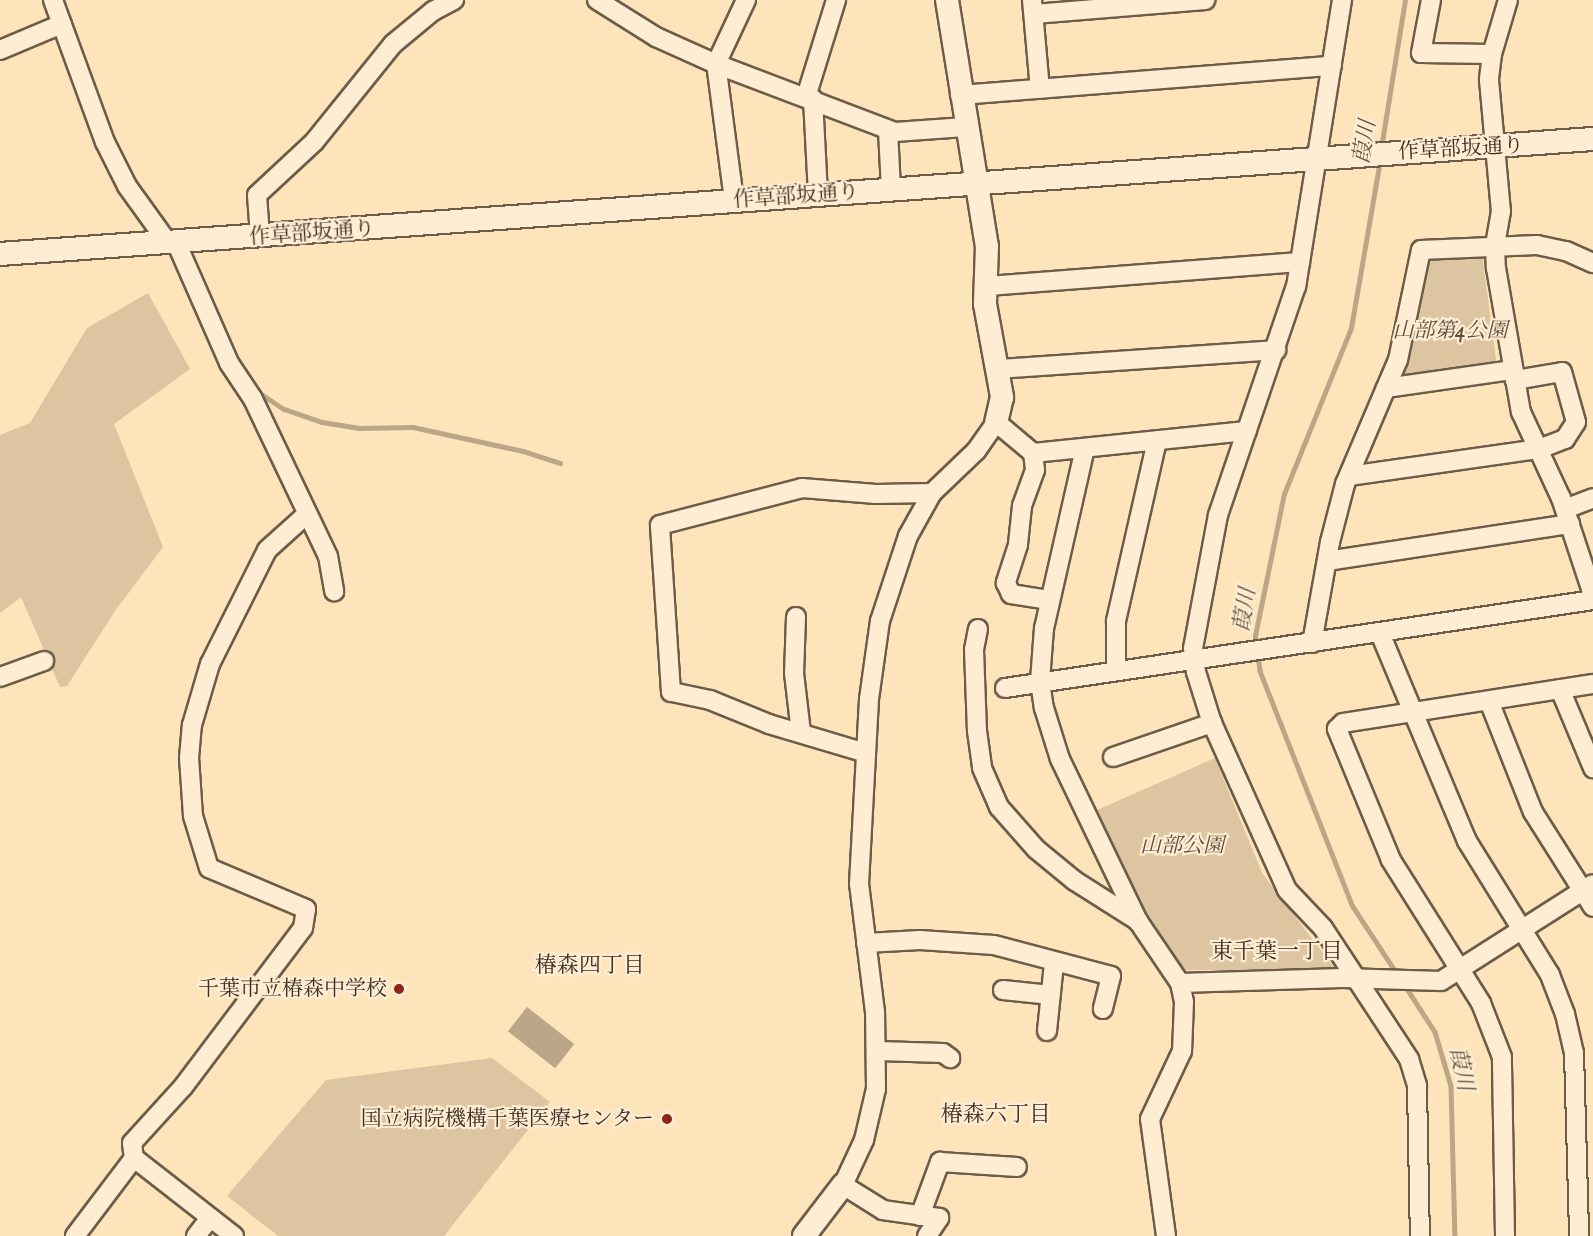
<!DOCTYPE html>
<meta charset="utf-8">
<style>
body{margin:0}
#map{position:relative;width:1593px;height:1236px;overflow:hidden;background:#fde4ba;font-family:"IM FELL DW Pica","Noto Serif JP",serif}
div>[style]{position:absolute}
.green>*{inset:0;background:#dcc5a0}
.water>*{inset:0;background:#bba687;transform-origin:0 0}
.stream>*{height:4.5px;margin:-2.25px;padding:0 2.25px;transform-origin:2.25px;border-radius:2.25px;background:#bba687}
.roads{filter:drop-shadow(2px 0 #6c5c49) drop-shadow(-2px 0 #6c5c49) drop-shadow(0 2px #6c5c49) drop-shadow(0 -2px #6c5c49)}
.minor>*{height:18px;margin:-9px;padding:0 9px;transform-origin:9px;border-radius:9px;background:#feedd2}
.tertiary>*{height:22px;margin:-11px;padding:0 11px;transform-origin:11px;border-radius:11px;background:#feedd2}
.dots>*{width:16px;height:16px;translate:-50% -50%;box-sizing:border-box;border:3px solid #feedd2;border-radius:50%}
span{translate:-50% -50%;white-space:nowrap;text-align:center;line-height:1.15;-webkit-text-stroke:4.5px #feedd2;paint-order:stroke}
.street-label{font-size:21px;color:#3b2e23}
.park-label{font-size:21px;color:#5b4c3c;font-style:italic}
.poi-label{font-size:21px;color:#3b2e23}
.right{translate:-100% -50%;text-align:right}
.water-label{font-size:22px;color:#615241;font-style:italic}
.neighbourhood-label{font-size:22px;color:#3b2e23}
</style>
<div id="map">
<div class="green">
<div style="clip-path:polygon(1482px 254px,1497px 367px,1403px 379px,1398px 372px,1424px 258px)"></div>
<div style="clip-path:polygon(148px 293px,190px 369px,114px 424px,163px 547px,115px 611px,67px 686px,60px 687px,21px 597px,0 613px,0 435px,30px 423px,87px 328px)"></div>
<div style="clip-path:polygon(1215px 758px,1262px 873px,1336px 970px,1182px 970px,1150px 925px,1095px 811px)"></div>
<div style="clip-path:polygon(492px 1058px,550px 1102px,444px 1236px,278px 1236px,227px 1196px,326px 1080px)"></div>
</div>
<div class="water">
<div style="left:527px;top:1007px;width:60px;height:31px;rotate:38deg"></div>
</div>
<div class="stream">
<div style="left:1381px;top:148px;width:150px;rotate:-80.8deg"></div>
<div style="left:263px;top:395px;width:25px;rotate:34deg"></div>
<div style="left:284px;top:409px;width:40px;rotate:18.9deg"></div>
<div style="left:322px;top:422px;width:36px;rotate:9deg"></div>
<div style="left:358px;top:428px;width:55px;rotate:-1deg"></div>
<div style="left:413px;top:427px;width:113px;rotate:12.3deg"></div>
<div style="left:523px;top:451px;width:39px;rotate:18deg"></div>
<div style="left:1256px;top:646px;width:10px;rotate:-96deg"></div>
<div style="left:1255px;top:636px;width:145px;rotate:-78.5deg"></div>
<div style="left:1284px;top:494px;width:179px;rotate:-68deg"></div>
<div style="left:1351px;top:328px;width:170px;rotate:-80.2deg"></div>
<div style="left:1258px;top:654px;width:17px;rotate:83deg"></div>
<div style="left:1260px;top:671px;width:251px;rotate:68.5deg"></div>
<div style="left:1352px;top:905px;width:84px;rotate:56.7deg"></div>
<div style="left:1404px;top:984px;width:57px;rotate:57.1deg"></div>
<div style="left:1435px;top:1032px;width:56px;rotate:73.5deg"></div>
<div style="left:1451px;top:1086px;width:150px;rotate:88.5deg"></div>
</div>
<div class="roads">
<div class="minor">
<div style="left:53px;top:0;width:151px;rotate:69.9deg"></div>
<div style="left:105px;top:142px;width:49px;rotate:63.4deg"></div>
<div style="left:127px;top:186px;width:70px;rotate:54.3deg"></div>
<div style="left:597px;top:0;width:70px;rotate:32.1deg"></div>
<div style="left:656px;top:37px;width:66px;rotate:24.2deg"></div>
<div style="left:716px;top:64px;width:191px;rotate:20.8deg"></div>
<div style="left:895px;top:132px;width:70px;rotate:-4.1deg"></div>
<div style="left:1032px;top:0;width:89px;rotate:84.9deg"></div>
<div style="left:1342px;top:0;width:290px;rotate:99.1deg"></div>
<div style="left:1296px;top:286px;width:242px;rotate:108.8deg"></div>
<div style="left:1218px;top:515px;width:135px;rotate:100.6deg"></div>
<div style="left:1193px;top:648px;width:24px;rotate:83deg"></div>
<div style="left:1196px;top:672px;width:53px;rotate:72.6deg"></div>
<div style="left:1212px;top:723px;width:183px;rotate:65.8deg"></div>
<div style="left:1287px;top:890px;width:52px;rotate:46.5deg"></div>
<div style="left:1323px;top:928px;width:157px;rotate:56.7deg"></div>
<div style="left:1409px;top:1059px;width:28px;rotate:73deg"></div>
<div style="left:1417px;top:1086px;width:150px;rotate:88.9deg"></div>
<div style="left:1431px;top:0;width:54px;rotate:100.7deg"></div>
<div style="left:1421px;top:53px;width:71px;rotate:0.8deg"></div>
<div style="left:1508px;top:0;width:56px;rotate:106.5deg"></div>
<div style="left:1492px;top:54px;width:26px;rotate:97deg"></div>
<div style="left:1489px;top:80px;width:132px;rotate:84.8deg"></div>
<div style="left:1501px;top:211px;width:35px;rotate:100deg"></div>
<div style="left:1495px;top:245px;width:23px;rotate:88deg"></div>
<div style="left:1496px;top:268px;width:146px;rotate:80.2deg"></div>
<div style="left:1521px;top:412px;width:95px;rotate:65.1deg"></div>
<div style="left:1561px;top:498px;width:102px;rotate:71.7deg"></div>
<div style="left:1034px;top:14px;width:172px;rotate:-4.7deg"></div>
<div style="left:0;top:50px;width:67px;rotate:-22.8deg"></div>
<div style="left:960px;top:95px;width:373px;rotate:-4.5deg"></div>
<div style="left:806px;top:97px;width:102px;rotate:-72.8deg"></div>
<div style="left:813px;top:99px;width:96px;rotate:87deg"></div>
<div style="left:888px;top:130px;width:60px;rotate:87.1deg"></div>
<div style="left:734px;top:200px;width:137px;rotate:-97.5deg"></div>
<div style="left:716px;top:64px;width:71px;rotate:-64.9deg"></div>
<div style="left:260px;top:236px;width:41px;rotate:-94.2deg"></div>
<div style="left:257px;top:195px;width:78px;rotate:-42.9deg"></div>
<div style="left:314px;top:142px;width:126px;rotate:-51.1deg"></div>
<div style="left:393px;top:44px;width:52px;rotate:-39.5deg"></div>
<div style="left:433px;top:11px;width:24px;rotate:-28deg"></div>
<div style="left:176px;top:242px;width:132px;rotate:66.3deg"></div>
<div style="left:229px;top:363px;width:43px;rotate:56.3deg"></div>
<div style="left:253px;top:399px;width:174px;rotate:64.5deg"></div>
<div style="left:328px;top:556px;width:36px;rotate:80deg"></div>
<div style="left:987px;top:286px;width:314px;rotate:-4.4deg"></div>
<div style="left:998px;top:369px;width:279px;rotate:-3.9deg"></div>
<div style="left:1386px;top:388px;width:128px;rotate:-8.1deg"></div>
<div style="left:1085px;top:448px;width:185px;rotate:102.8deg"></div>
<div style="left:1044px;top:628px;width:53px;rotate:94.3deg"></div>
<div style="left:1040px;top:681px;width:27px;rotate:82deg"></div>
<div style="left:1044px;top:708px;width:53px;rotate:72.6deg"></div>
<div style="left:1060px;top:759px;width:180px;rotate:64.3deg"></div>
<div style="left:1138px;top:921px;width:75px;rotate:55.9deg"></div>
<div style="left:1180px;top:983px;width:19px;rotate:78deg"></div>
<div style="left:1184px;top:1002px;width:49px;rotate:92.3deg"></div>
<div style="left:1182px;top:1051px;width:75px;rotate:115.2deg"></div>
<div style="left:1150px;top:1119px;width:118px;rotate:82.2deg"></div>
<div style="left:1033px;top:453px;width:215px;rotate:-5.9deg"></div>
<div style="left:1349px;top:476px;width:192px;rotate:-8.1deg"></div>
<div style="left:1539px;top:449px;width:28px;rotate:-21deg"></div>
<div style="left:1565px;top:439px;width:20px;rotate:-57deg"></div>
<div style="left:1576px;top:422px;width:52px;rotate:-105.6deg"></div>
<div style="left:1562px;top:372px;width:48px;rotate:170.3deg"></div>
<div style="left:1565px;top:509px;width:30px;rotate:-21deg"></div>
<div style="left:1327px;top:561px;width:246px;rotate:-8.7deg"></div>
<div style="left:796px;top:617px;width:56px;rotate:92deg"></div>
<div style="left:794px;top:673px;width:60px;rotate:83.3deg"></div>
<div style="left:978px;top:629px;width:21px;rotate:101deg"></div>
<div style="left:974px;top:650px;width:81px;rotate:87.9deg"></div>
<div style="left:977px;top:731px;width:37px;rotate:82deg"></div>
<div style="left:982px;top:768px;width:43px;rotate:66.4deg"></div>
<div style="left:999px;top:807px;width:56px;rotate:48.6deg"></div>
<div style="left:1036px;top:849px;width:50px;rotate:39.4deg"></div>
<div style="left:1075px;top:881px;width:75px;rotate:32.4deg"></div>
<div style="left:1380px;top:633px;width:225px;rotate:67.3deg"></div>
<div style="left:1467px;top:841px;width:158px;rotate:58.2deg"></div>
<div style="left:1550px;top:975px;width:42px;rotate:69deg"></div>
<div style="left:1565px;top:1014px;width:40px;rotate:77deg"></div>
<div style="left:1574px;top:1053px;width:183px;rotate:88.4deg"></div>
<div style="left:1312px;top:643px;width:103px;rotate:-79.9deg"></div>
<div style="left:1330px;top:542px;width:60px;rotate:-75.5deg"></div>
<div style="left:1345px;top:484px;width:135px;rotate:-66.9deg"></div>
<div style="left:1398px;top:360px;width:112px;rotate:-78.2deg"></div>
<div style="left:1421px;top:250px;width:116px;rotate:-2.5deg"></div>
<div style="left:1537px;top:245px;width:30px;rotate:12deg"></div>
<div style="left:1566px;top:251px;width:30px;rotate:24deg"></div>
<div style="left:1116px;top:670px;width:49px;rotate:-90deg"></div>
<div style="left:1116px;top:621px;width:185px;rotate:-77.2deg"></div>
<div style="left:0;top:677px;width:47px;rotate:-20deg"></div>
<div style="left:1005px;top:688px;width:595px;rotate:-8.51deg"></div>
<div style="left:1560px;top:689px;width:86px;rotate:67.3deg"></div>
<div style="left:1489px;top:701px;width:119px;rotate:68.4deg"></div>
<div style="left:1533px;top:812px;width:112px;rotate:57.7deg"></div>
<div style="left:866px;top:753px;width:101px;rotate:-163.4deg"></div>
<div style="left:769px;top:724px;width:64px;rotate:-157.9deg"></div>
<div style="left:710px;top:700px;width:40px;rotate:-168deg"></div>
<div style="left:671px;top:692px;width:167px;rotate:-93.8deg"></div>
<div style="left:660px;top:525px;width:147px;rotate:-14.6deg"></div>
<div style="left:802px;top:488px;width:74px;rotate:4.6deg"></div>
<div style="left:876px;top:494px;width:56px;rotate:-1deg"></div>
<div style="left:1113px;top:757px;width:105px;rotate:-19deg"></div>
<div style="left:866px;top:943px;width:54px;rotate:-3.2deg"></div>
<div style="left:920px;top:940px;width:74px;rotate:3.9deg"></div>
<div style="left:994px;top:945px;width:121px;rotate:14.8deg"></div>
<div style="left:1111px;top:976px;width:34px;rotate:104deg"></div>
<div style="left:1180px;top:983px;width:162px;rotate:-1.8deg"></div>
<div style="left:1342px;top:978px;width:99px;rotate:1.7deg"></div>
<div style="left:1441px;top:981px;width:180px;rotate:-32.5deg"></div>
<div style="left:1003px;top:990px;width:48px;rotate:5.9deg"></div>
<div style="left:1047px;top:1031px;width:68px;rotate:-84.1deg"></div>
<div style="left:878px;top:1051px;width:65px;rotate:1.8deg"></div>
<div style="left:943px;top:1053px;width:9px;rotate:36deg"></div>
<div style="left:920px;top:1216px;width:58px;rotate:-69.7deg"></div>
<div style="left:940px;top:1162px;width:77px;rotate:3.7deg"></div>
<div style="left:75px;top:1236px;width:98px;rotate:-52.9deg"></div>
<div style="left:196px;top:1236px;width:23px;rotate:-52deg"></div>
<div style="left:234px;top:1236px;width:127px;rotate:-142deg"></div>
<div style="left:134px;top:1158px;width:15px;rotate:-98deg"></div>
<div style="left:132px;top:1143px;width:76px;rotate:-47.7deg"></div>
<div style="left:183px;top:1087px;width:199px;rotate:-53deg"></div>
<div style="left:303px;top:928px;width:19px;rotate:-81deg"></div>
<div style="left:306px;top:909px;width:105px;rotate:-157.1deg"></div>
<div style="left:209px;top:868px;width:54px;rotate:-107.1deg"></div>
<div style="left:193px;top:816px;width:58px;rotate:-93.9deg"></div>
<div style="left:189px;top:758px;width:33px;rotate:-85deg"></div>
<div style="left:192px;top:725px;width:64px;rotate:-73.6deg"></div>
<div style="left:210px;top:664px;width:127px;rotate:-63.4deg"></div>
<div style="left:267px;top:550px;width:54px;rotate:-42deg"></div>
<div style="left:927px;top:1236px;width:22px;rotate:-56deg"></div>
<div style="left:939px;top:1218px;width:57px;rotate:-171.9deg"></div>
<div style="left:883px;top:1210px;width:47px;rotate:-148deg"></div>
<div style="left:843px;top:1185px;width:50px;rotate:-65deg"></div>
<div style="left:864px;top:1140px;width:52px;rotate:-76.8deg"></div>
<div style="left:876px;top:1089px;width:77px;rotate:-90.7deg"></div>
<div style="left:875px;top:1012px;width:129px;rotate:-97.1deg"></div>
<div style="left:859px;top:884px;width:185px;rotate:-86.9deg"></div>
<div style="left:869px;top:699px;width:79px;rotate:-82deg"></div>
<div style="left:880px;top:621px;width:89px;rotate:-71.8deg"></div>
<div style="left:908px;top:536px;width:49px;rotate:-60.8deg"></div>
<div style="left:932px;top:493px;width:61px;rotate:-43.7deg"></div>
<div style="left:976px;top:451px;width:35px;rotate:-55deg"></div>
<div style="left:996px;top:422px;width:48px;rotate:40deg"></div>
<div style="left:1033px;top:453px;width:17px;rotate:83deg"></div>
<div style="left:1035px;top:470px;width:38px;rotate:110deg"></div>
<div style="left:1022px;top:506px;width:39px;rotate:96deg"></div>
<div style="left:1018px;top:545px;width:40px;rotate:108deg"></div>
<div style="left:1006px;top:583px;width:12px;rotate:66deg"></div>
<div style="left:1011px;top:594px;width:39px;rotate:9deg"></div>
<div style="left:1505px;top:1236px;width:179px;rotate:-91deg"></div>
<div style="left:1502px;top:1057px;width:58px;rotate:-111.3deg"></div>
<div style="left:1481px;top:1003px;width:169px;rotate:-122.2deg"></div>
<div style="left:1391px;top:860px;width:142px;rotate:-112.4deg"></div>
<div style="left:1337px;top:729px;width:8px;rotate:-45deg"></div>
<div style="left:1343px;top:723px;width:253px;rotate:-8.9deg"></div>
</div>
<div class="tertiary">
<div style="left:947px;top:0;width:249px;rotate:80.8deg"></div>
<div style="left:987px;top:246px;width:58px;rotate:92deg"></div>
<div style="left:985px;top:304px;width:95px;rotate:79.6deg"></div>
<div style="left:1002px;top:397px;width:26px;rotate:103deg"></div>
<div style="left:0;top:254px;width:1597px;rotate:-4.13deg"></div>
<div style="left:804px;top:1236px;width:64px;rotate:-52.6deg"></div>
</div>
</div>
<div class="dots">
<div style="left:399px;top:989px;background:#8f2418"></div>
<div style="left:667px;top:1119px;background:#8f2418"></div>
</div>
<div class="street-label">
<span style="left:1461px;top:149px;rotate:-3deg">作草部坂通り</span>
<span style="left:796px;top:196px;rotate:-4deg">作草部坂通り</span>
<span style="left:312px;top:233px;rotate:-4deg">作草部坂通り</span>
</div>
<div class="park-label">
<span style="left:1450px;top:331px">山部第4公園</span>
<span style="left:1182px;top:846px">山部公園</span>
</div>
<div class="poi-label">
<span class="right" style="left:387px;top:989px">千葉市立椿森中学校</span>
<span class="right" style="left:654px;top:1119px">国立病院機構千葉医療センター</span>
</div>
<div class="water-label">
<span style="left:1365px;top:142px;rotate:-81deg">葭川</span>
<span style="left:1245px;top:610px;rotate:-81deg">葭川</span>
<span style="left:1461px;top:1069px;rotate:78deg">葭川</span>
</div>
<div class="neighbourhood-label">
<span style="left:1277px;top:952px">東千葉一丁目</span>
<span style="left:590px;top:966px">椿森四丁目</span>
<span style="left:996px;top:1115px">椿森六丁目</span>
</div>
</div>
